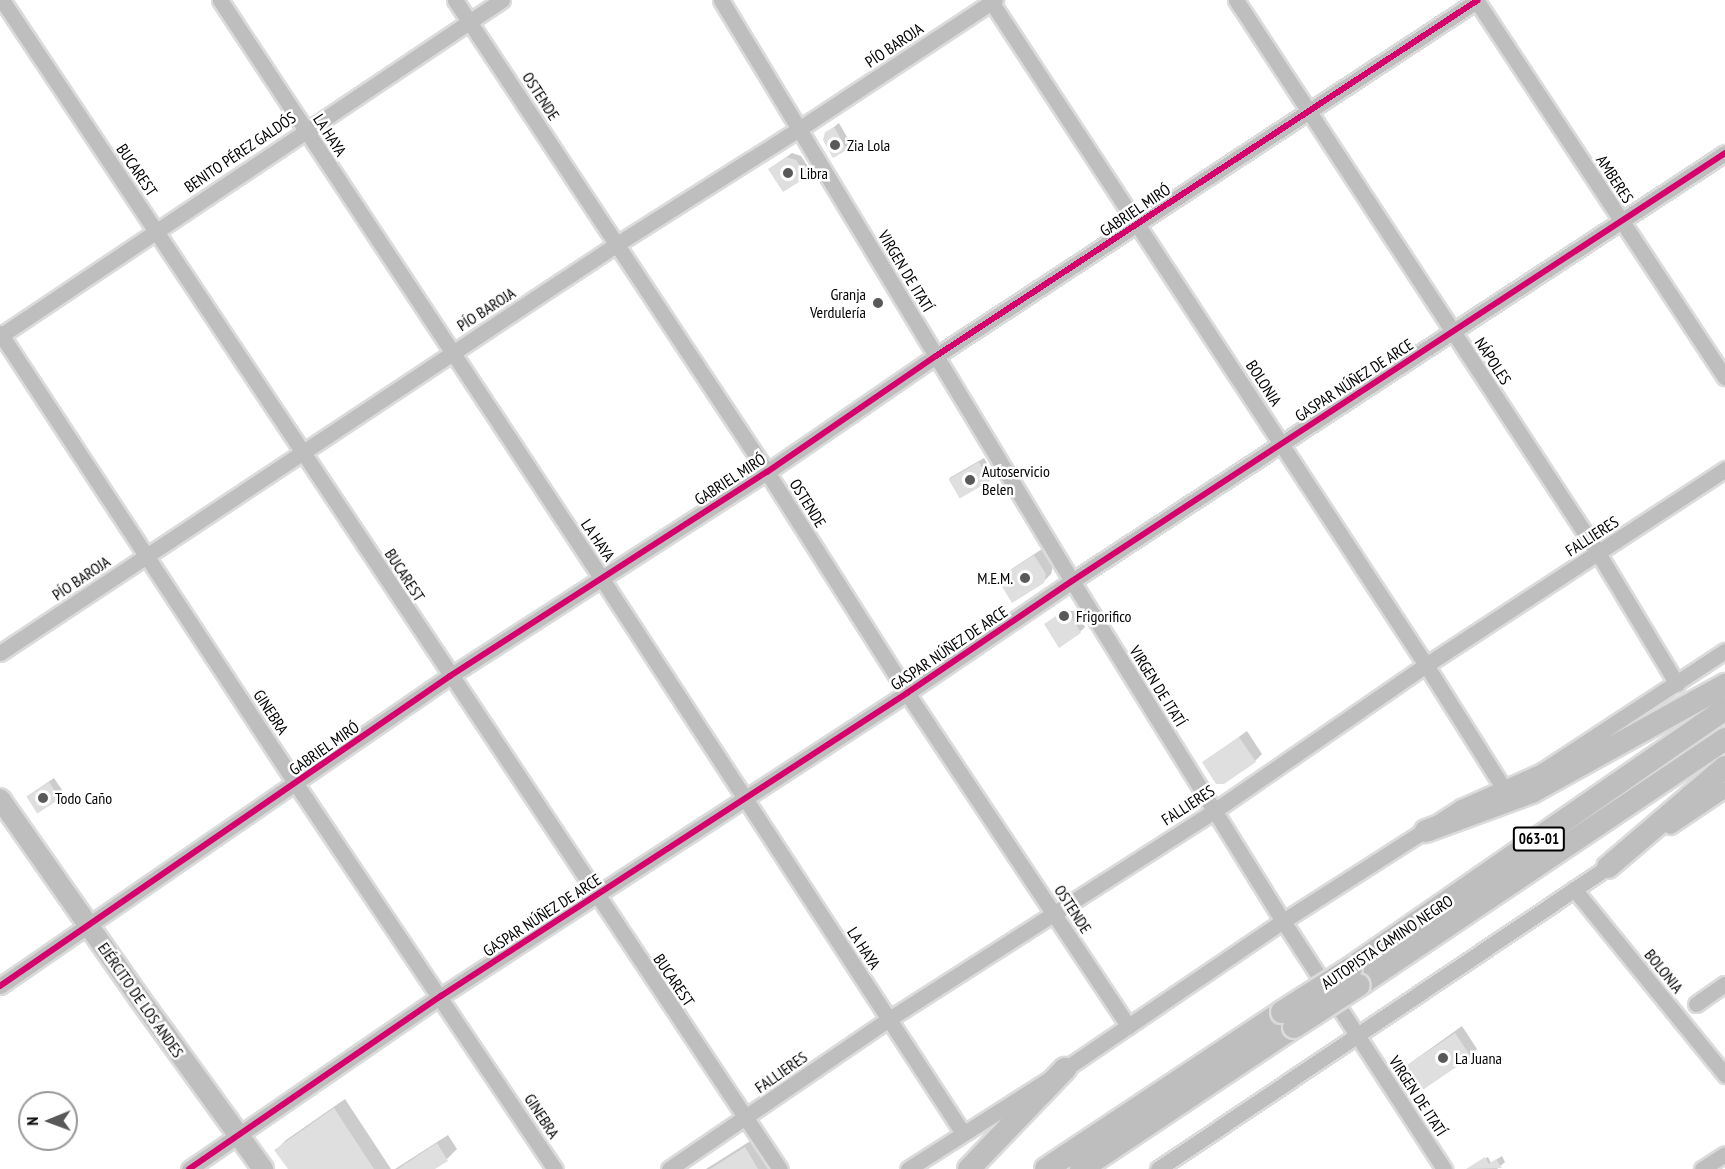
<!DOCTYPE html>
<meta charset="utf-8">
<style>
body{margin:0}
#map{position:relative;width:1725px;height:1169px;overflow:hidden;background:#fff;font-family:"PT Sans Narrow",sans-serif}
div>[style]{position:absolute}
.shadow>*{inset:0;background:#0003;transform-origin:0 0}
.building>*{inset:0;background:#dfdfdf;transform-origin:0 0}
.roads{filter:drop-shadow(2px 0 #dbdbdb) drop-shadow(-2px 0 #dbdbdb) drop-shadow(0 2px #dbdbdb) drop-shadow(0 -2px #dbdbdb)}
.minor>*{height:15px;margin:-7.5px;padding:0 7.5px;transform-origin:7.5px;border-radius:7.5px;background:#bebebe}
.major>*{height:20px;margin:-10px;padding:0 10px;transform-origin:10px;border-radius:10px;background:#bebebe}
.highway>*{height:22px;margin:-11px;padding:0 11px;transform-origin:11px;border-radius:11px;background:#bebebe}
.bridges{filter:drop-shadow(2px 0 #dbdbdb) drop-shadow(-2px 0 #dbdbdb) drop-shadow(0 2px #dbdbdb) drop-shadow(0 -2px #dbdbdb)}
.highway-bridge>*{height:22px;margin:-11px;padding:0 11px;transform-origin:11px;border-radius:11px;background:#bebebe}
.cycleway>*{height:6px;margin:-3px;padding:0 3px;transform-origin:3px;border-radius:3px;background:#d6006c}
.dots>*{width:16px;height:16px;translate:-50% -50%;box-sizing:border-box;border:3px solid #fff;border-radius:50%}
span{translate:-50% -50%;white-space:nowrap;text-align:center;line-height:1.15;-webkit-text-stroke:5px #fff;paint-order:stroke}
.shield-label span{padding:2px 4px;background:#fff;border:2px solid;border-radius:4px;-webkit-text-stroke-width:0}
.shield-label{font-size:15px;color:#000;font-weight:700}
.street-label{font-size:16px;color:#000}
.poi-label{font-size:16px;color:#000}
.left{translate:0 -50%;text-align:left}
.right{translate:-100% -50%;text-align:right}
.north{position:absolute;left:18px;top:1091px;width:60px;height:60px;box-sizing:border-box;background:#fff;border:2px solid #999;border-radius:50%;rotate:269deg;font-size:16px;font-weight:700;line-height:24px;text-align:center;color:#000}
.north::after{content:'';display:block;margin:auto;width:21px;height:27px;background:#595959;clip-path:polygon(50% 0,100% 100%,50% 72%,0 100%)}
</style>
<div id="map">
<div class="shadow">
<div style="clip-path:polygon(839px 123px,851px 144px,834px 156px,826px 133px)"></div>
<div style="clip-path:polygon(792px 153px,801px 156px,811px 171px,806px 176px,770px 169px)"></div>
<div style="left:984px;top:458px;width:20px;height:40px;rotate:60deg"></div>
<div style="clip-path:polygon(1042px 549px,1053px 566px,1051px 574px,1043px 582px,1003px 586px,1009px 580px,1005px 575px,1013px 568px)"></div>
<div style="clip-path:polygon(1065px 610px,1074px 611px,1085px 627px,1080px 632px,1051px 620px)"></div>
<div style="clip-path:polygon(1247px 731px,1262px 754px,1255px 761px,1204px 762px)"></div>
<div style="left:54px;top:778px;width:18px;height:32px;rotate:56deg"></div>
<div style="clip-path:polygon(1462px 1026px,1477px 1049px,1470px 1056px,1399px 1071px)"></div>
<div style="clip-path:polygon(345px 1099px,391px 1169px,289px 1169px,276px 1150px,286px 1140px)"></div>
<div style="clip-path:polygon(448px 1135px,457px 1149px,447px 1159px,433px 1169px,395px 1169px)"></div>
<div style="clip-path:polygon(755px 1138px,774px 1169px,706px 1169px)"></div>
<div style="clip-path:polygon(1502px 1156px,1505px 1162px,1497px 1169px,1468px 1169px,1488px 1157px,1491px 1163px)"></div>
</div>
<div class="building">
<div style="clip-path:polygon(834px 127px,847px 150px,833px 158px,823px 140px,825px 132px)"></div>
<div style="clip-path:polygon(786px 157px,796px 160px,807px 177px,783px 192px,768px 169px)"></div>
<div style="left:979px;top:462px;width:22px;height:35px;rotate:60deg"></div>
<div style="clip-path:polygon(1034px 555px,1046px 574px,1044px 583px,1012px 603px,1001px 585px,1008px 582px,1003px 575px)"></div>
<div style="clip-path:polygon(1059px 614px,1070px 615px,1081px 633px,1059px 648px,1044px 624px)"></div>
<div style="clip-path:polygon(1239px 737px,1256px 762px,1224px 784px,1216px 784px,1202px 762px)"></div>
<div style="left:49px;top:782px;width:20px;height:27px;rotate:57deg"></div>
<div style="left:1455px;top:1033px;width:29px;height:69px;rotate:56deg"></div>
<div style="clip-path:polygon(334px 1108px,374px 1169px,288px 1169px,274px 1150px)"></div>
<div style="clip-path:polygon(437px 1143px,448px 1161px,435px 1169px,398px 1169px)"></div>
<div style="clip-path:polygon(745px 1147px,758px 1169px,710px 1169px)"></div>
<div style="clip-path:polygon(1485px 1157px,1489px 1164px,1496px 1159px,1502px 1168px,1466px 1169px)"></div>
</div>
<div class="roads">
<div class="minor">
<div style="left:2px;top:0;width:1404px;rotate:56.36deg"></div>
<div style="left:220px;top:0;width:694px;rotate:56.58deg"></div>
<div style="left:602px;top:579px;width:661px;rotate:56.91deg"></div>
<div style="left:455px;top:0;width:566px;rotate:56.53deg"></div>
<div style="left:767px;top:472px;width:262px;rotate:57.6deg"></div>
<div style="left:907px;top:693px;width:400px;rotate:56.4deg"></div>
<div style="left:721px;top:0;width:679px;rotate:58.86deg"></div>
<div style="left:1072px;top:581px;width:400px;rotate:58.2deg"></div>
<div style="left:1283px;top:921px;width:296px;rotate:57deg"></div>
<div style="left:990px;top:0;width:795px;rotate:56.75deg"></div>
<div style="left:1426px;top:665px;width:146px;rotate:57.8deg"></div>
<div style="left:1236px;top:0;width:661px;rotate:56.79deg"></div>
<div style="left:1598px;top:553px;width:153px;rotate:58.9deg"></div>
<div style="left:1476px;top:0;width:452px;rotate:56.6deg"></div>
<div style="left:0;top:333px;width:539px;rotate:56.72deg"></div>
<div style="left:296px;top:784px;width:464px;rotate:56.1deg"></div>
<div style="left:0;top:336px;width:604px;rotate:-33.8deg"></div>
<div style="left:0;top:653px;width:740px;rotate:-33.54deg"></div>
<div style="left:617px;top:244px;width:215px;rotate:-32.3deg"></div>
<div style="left:799px;top:129px;width:235px;rotate:-33.4deg"></div>
<div style="left:1670px;top:826px;width:66px;rotate:-33.9deg"></div>
<div style="left:1574px;top:889px;width:240px;rotate:50.9deg"></div>
<div style="left:0;top:986px;width:546px;rotate:-34.56deg"></div>
<div style="left:450px;top:676px;width:377px;rotate:-32.8deg"></div>
<div style="left:767px;top:472px;width:205px;rotate:-34.5deg"></div>
<div style="left:936px;top:356px;width:648px;rotate:-33.3deg"></div>
<div style="left:1696px;top:1004px;width:35px;rotate:-35deg"></div>
<div style="left:189px;top:1169px;width:306px;rotate:-34.5deg"></div>
<div style="left:441px;top:996px;width:556px;rotate:-33.03deg"></div>
<div style="left:907px;top:693px;width:199px;rotate:-34.2deg"></div>
<div style="left:1072px;top:581px;width:781px;rotate:-33.24deg"></div>
<div style="left:669px;top:1169px;width:266px;rotate:-34.3deg"></div>
<div style="left:889px;top:1019px;width:386px;rotate:-32.6deg"></div>
<div style="left:1214px;top:811px;width:257px;rotate:-34.6deg"></div>
<div style="left:1426px;top:665px;width:358px;rotate:-33.2deg"></div>
<div style="left:908px;top:1169px;width:186px;rotate:-32.5deg"></div>
<div style="left:1065px;top:1069px;width:263px;rotate:-34.2deg"></div>
<div style="left:1283px;top:921px;width:211px;rotate:-32.6deg"></div>
<div style="left:1461px;top:807px;width:89px;rotate:-24deg"></div>
<div style="left:1542px;top:771px;width:219px;rotate:-33.3deg"></div>
<div style="left:1158px;top:1169px;width:551px;rotate:-33.89deg"></div>
<div style="left:1702px;top:1169px;width:27px;rotate:-33deg"></div>
</div>
<div class="major">
<div style="left:0;top:799px;width:244px;rotate:55deg"></div>
<div style="left:140px;top:999px;width:210px;rotate:54.1deg"></div>
</div>
<div class="highway">
<div style="left:1426px;top:831px;width:113px;rotate:-20.2deg"></div>
<div style="left:1532px;top:792px;width:221px;rotate:-29deg"></div>
<div style="left:1608px;top:867px;width:154px;rotate:-40.5deg"></div>
<div style="left:1351px;top:968px;width:455px;rotate:-34.7deg"></div>
<div style="left:1359px;top:985px;width:441px;rotate:-33.9deg"></div>
<div style="left:969px;top:1169px;width:139px;rotate:-46.2deg"></div>
<div style="left:1046px;top:1169px;width:283px;rotate:-33.6deg"></div>
<div style="left:1081px;top:1169px;width:256px;rotate:-33.7deg"></div>
</div>
</div>
<div class="bridges">
<div class="highway-bridge">
<div style="left:1282px;top:1012px;width:82px;rotate:-32.5deg"></div>
<div style="left:1294px;top:1027px;width:77px;rotate:-32.9deg"></div>
</div>
</div>
<div class="cycleway">
<div style="left:0;top:986px;width:546px;rotate:-34.56deg"></div>
<div style="left:450px;top:676px;width:377px;rotate:-32.8deg"></div>
<div style="left:767px;top:472px;width:205px;rotate:-34.5deg"></div>
<div style="left:936px;top:356px;width:648px;rotate:-33.3deg"></div>
<div style="left:189px;top:1169px;width:306px;rotate:-34.5deg"></div>
<div style="left:441px;top:996px;width:556px;rotate:-33.03deg"></div>
<div style="left:907px;top:693px;width:199px;rotate:-34.2deg"></div>
<div style="left:1072px;top:581px;width:781px;rotate:-33.24deg"></div>
</div>
<div class="dots">
<div style="left:835px;top:145px;background:#595959"></div>
<div style="left:788px;top:173px;background:#595959"></div>
<div style="left:878px;top:303px;background:#595959"></div>
<div style="left:970px;top:480px;background:#595959"></div>
<div style="left:1025px;top:578px;background:#595959"></div>
<div style="left:1064px;top:616px;background:#595959"></div>
<div style="left:43px;top:798px;background:#595959"></div>
<div style="left:1443px;top:1058px;background:#595959"></div>
</div>
<div class="shield-label">
<span style="left:1539px;top:839px">063-01</span>
</div>
<div class="street-label">
<span style="left:894px;top:45px;rotate:-34deg">PÍO BAROJA</span>
<span style="left:541px;top:96px;rotate:57deg">OSTENDE</span>
<span style="left:330px;top:135px;rotate:57deg">LA HAYA</span>
<span style="left:240px;top:152px;rotate:-34deg">BENITO PÉREZ GALDÓS</span>
<span style="left:137px;top:170px;rotate:56deg">BUCAREST</span>
<span style="left:1615px;top:179px;rotate:57deg">AMBERES</span>
<span style="left:1135px;top:210px;rotate:-34deg">GABRIEL MIRÓ</span>
<span style="left:906px;top:271px;rotate:59deg">VIRGEN DE ITATÍ</span>
<span style="left:486px;top:309px;rotate:-33deg">PÍO BAROJA</span>
<span style="left:1493px;top:361px;rotate:57deg">NÁPOLES</span>
<span style="left:1354px;top:380px;rotate:-33deg">GASPAR NÚÑEZ DE ARCE</span>
<span style="left:1264px;top:383px;rotate:57deg">BOLONIA</span>
<span style="left:730px;top:479px;rotate:-33deg">GABRIEL MIRÓ</span>
<span style="left:808px;top:503px;rotate:58deg">OSTENDE</span>
<span style="left:1592px;top:536px;rotate:-33deg">FALLIERES</span>
<span style="left:598px;top:540px;rotate:56deg">LA HAYA</span>
<span style="left:405px;top:575px;rotate:57deg">BUCAREST</span>
<span style="left:81px;top:578px;rotate:-34deg">PÍO BAROJA</span>
<span style="left:949px;top:648px;rotate:-34deg">GASPAR NÚÑEZ DE ARCE</span>
<span style="left:1158px;top:686px;rotate:58deg">VIRGEN DE ITATÍ</span>
<span style="left:271px;top:712px;rotate:57deg">GINEBRA</span>
<span style="left:324px;top:748px;rotate:-35deg">GABRIEL MIRÓ</span>
<span style="left:1188px;top:805px;rotate:-33deg">FALLIERES</span>
<span style="left:1073px;top:909px;rotate:57deg">OSTENDE</span>
<span style="left:542px;top:915px;rotate:-33deg">GASPAR NÚÑEZ DE ARCE</span>
<span style="left:1387px;top:942px;rotate:-34deg">AUTOPISTA CAMINO NEGRO</span>
<span style="left:864px;top:948px;rotate:57deg">LA HAYA</span>
<span style="left:1664px;top:971px;rotate:51deg">BOLONIA</span>
<span style="left:674px;top:980px;rotate:56deg">BUCAREST</span>
<span style="left:141px;top:1000px;rotate:55deg">EJÉRCITO DE LOS ANDES</span>
<span style="left:781px;top:1072px;rotate:-35deg">FALLIERES</span>
<span style="left:1418px;top:1096px;rotate:57deg">VIRGEN DE ITATÍ</span>
<span style="left:542px;top:1116px;rotate:57deg">GINEBRA</span>
</div>
<div class="poi-label">
<span class="left" style="left:847px;top:145px">Zia Lola</span>
<span class="left" style="left:800px;top:173px">Libra</span>
<span class="right" style="left:866px;top:303px">Granja<br>Verdulería</span>
<span class="left" style="left:982px;top:480px">Autoservicio<br>Belen</span>
<span class="right" style="left:1013px;top:578px">M.E.M.</span>
<span class="left" style="left:1076px;top:616px">Frigorifico</span>
<span class="left" style="left:55px;top:798px">Todo Caño</span>
<span class="left" style="left:1455px;top:1058px">La Juana</span>
</div>
<div class="north">N</div>
</div>
